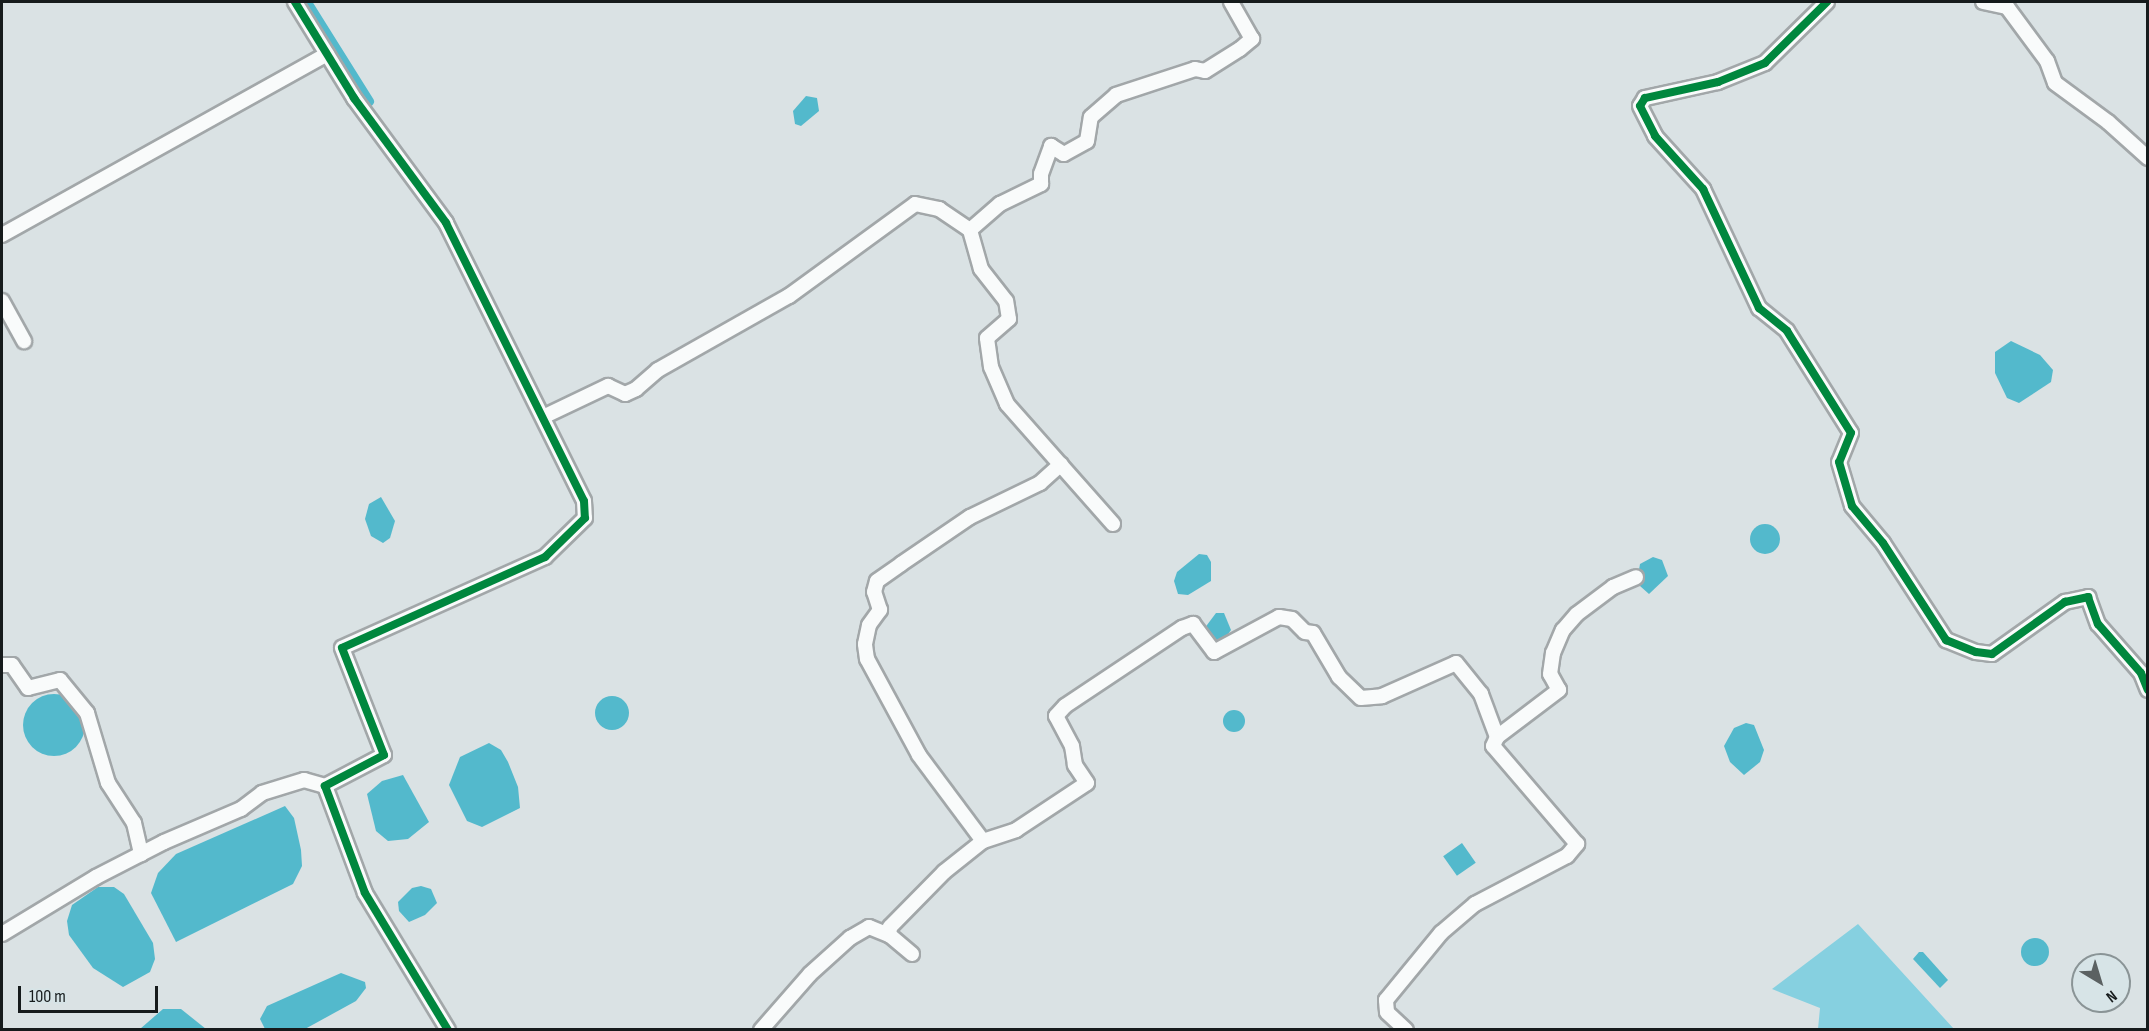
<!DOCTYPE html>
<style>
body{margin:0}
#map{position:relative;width:2149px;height:1031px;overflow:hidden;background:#dae2e4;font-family:"Sofia Sans Condensed",sans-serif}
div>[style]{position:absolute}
.forest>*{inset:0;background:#86d0e0}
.water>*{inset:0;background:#53b9cc;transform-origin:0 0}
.round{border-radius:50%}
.canal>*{height:9px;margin:-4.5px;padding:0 4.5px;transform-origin:4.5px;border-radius:4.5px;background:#53b9cc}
.roads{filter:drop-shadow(2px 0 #a2a7a9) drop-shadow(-2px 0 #a2a7a9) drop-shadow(0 2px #a2a7a9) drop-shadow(0 -2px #a2a7a9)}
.minor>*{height:14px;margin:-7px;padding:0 7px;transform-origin:7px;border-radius:7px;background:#f9fbfb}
.cycleway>*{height:8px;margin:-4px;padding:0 4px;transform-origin:4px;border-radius:4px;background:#00873e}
span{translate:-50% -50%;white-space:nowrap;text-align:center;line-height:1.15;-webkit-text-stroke:5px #d7e4e7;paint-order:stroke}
.frame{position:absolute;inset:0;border:3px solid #161b1c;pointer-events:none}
.north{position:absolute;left:2071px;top:953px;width:60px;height:60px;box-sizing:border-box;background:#d7e4e7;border:2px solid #8a9496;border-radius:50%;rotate:142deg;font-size:16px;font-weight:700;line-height:24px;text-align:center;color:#161b1c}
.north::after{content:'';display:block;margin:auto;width:21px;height:27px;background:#5b6162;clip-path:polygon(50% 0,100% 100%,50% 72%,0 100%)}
.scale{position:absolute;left:18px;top:986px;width:140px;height:27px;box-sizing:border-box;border:3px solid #161b1c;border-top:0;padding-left:8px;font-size:18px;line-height:21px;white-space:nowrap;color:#161b1c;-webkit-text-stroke:4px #d7e4e7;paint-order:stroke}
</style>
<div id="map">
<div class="forest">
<div style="clip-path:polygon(1858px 924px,1954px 1029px,1818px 1029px,1820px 1008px,1772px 989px)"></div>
</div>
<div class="water">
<div style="clip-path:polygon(806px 96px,817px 98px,819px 111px,801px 126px,795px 124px,793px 111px)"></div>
<div style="clip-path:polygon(2011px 341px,2040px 355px,2053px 370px,2051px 382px,2019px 403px,2007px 398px,1995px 373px,1995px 352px)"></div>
<div style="clip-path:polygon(381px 497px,395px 521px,390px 538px,383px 543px,371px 536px,365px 519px,369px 504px)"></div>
<div class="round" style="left:1750px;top:524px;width:30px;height:30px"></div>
<div style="clip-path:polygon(1199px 554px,1207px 555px,1211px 562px,1211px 581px,1188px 595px,1178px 594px,1174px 581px,1177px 572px)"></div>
<div style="clip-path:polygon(1653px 557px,1662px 560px,1668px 576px,1649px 594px,1640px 586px,1638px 576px,1640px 564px)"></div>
<div style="clip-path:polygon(1216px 613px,1224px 613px,1231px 630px,1221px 644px,1214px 643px,1204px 629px)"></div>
<div class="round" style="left:23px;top:694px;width:62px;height:62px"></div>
<div class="round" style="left:595px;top:696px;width:34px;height:34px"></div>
<div class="round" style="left:1223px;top:710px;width:22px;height:22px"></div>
<div style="clip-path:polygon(1746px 723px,1754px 725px,1764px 750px,1760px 762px,1744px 775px,1730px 762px,1724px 746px,1734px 728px)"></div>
<div style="clip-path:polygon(489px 743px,501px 750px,508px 762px,518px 787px,520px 808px,482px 827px,467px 821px,449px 785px,460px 757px)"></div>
<div style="clip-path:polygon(403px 775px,429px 822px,408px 839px,388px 841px,376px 831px,367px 794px,382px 781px)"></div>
<div style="clip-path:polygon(285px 806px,294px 818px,301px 850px,302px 866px,293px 884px,176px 942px,151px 893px,158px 873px,176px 854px)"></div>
<div style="left:1462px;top:843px;width:24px;height:23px;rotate:55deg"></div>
<div style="clip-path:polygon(421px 886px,431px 889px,437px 903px,425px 915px,409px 922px,399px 911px,398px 902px,412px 888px)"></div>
<div style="clip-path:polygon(98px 887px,114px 887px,124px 894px,153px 943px,155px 959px,150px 972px,123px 987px,93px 968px,69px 935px,67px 921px,72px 905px)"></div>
<div class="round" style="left:2021px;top:938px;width:28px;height:28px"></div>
<div style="clip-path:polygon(1919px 952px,1923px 952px,1948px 980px,1940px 988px,1913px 959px)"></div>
<div style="clip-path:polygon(341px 973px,365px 982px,366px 988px,356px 1001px,305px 1029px,265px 1029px,260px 1019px,267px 1006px)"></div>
<div style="clip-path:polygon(163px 1009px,181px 1009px,206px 1029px,140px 1029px)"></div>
</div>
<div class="canal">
<div style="left:307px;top:2px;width:117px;rotate:57.9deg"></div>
</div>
<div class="roads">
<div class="minor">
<div style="left:295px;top:2px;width:113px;rotate:58.4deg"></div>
<div style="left:354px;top:98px;width:155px;rotate:53.6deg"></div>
<div style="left:446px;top:223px;width:310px;rotate:63.6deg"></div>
<div style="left:584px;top:501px;width:17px;rotate:87deg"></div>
<div style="left:585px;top:518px;width:56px;rotate:135.7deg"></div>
<div style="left:545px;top:557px;width:222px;rotate:155.9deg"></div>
<div style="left:342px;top:648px;width:115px;rotate:68.6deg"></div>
<div style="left:384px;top:755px;width:67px;rotate:152.3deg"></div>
<div style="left:325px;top:786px;width:114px;rotate:69.5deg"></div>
<div style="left:365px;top:893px;width:160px;rotate:58.8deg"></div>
<div style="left:1827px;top:2px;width:87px;rotate:135.5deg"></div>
<div style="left:1765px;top:63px;width:51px;rotate:158deg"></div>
<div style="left:1718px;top:82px;width:75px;rotate:167.6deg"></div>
<div style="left:1645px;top:98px;width:9px;rotate:122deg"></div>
<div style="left:1640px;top:106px;width:34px;rotate:63deg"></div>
<div style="left:1655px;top:136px;width:72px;rotate:47.8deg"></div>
<div style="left:1703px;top:189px;width:132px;rotate:64.8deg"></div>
<div style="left:1759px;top:308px;width:36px;rotate:39deg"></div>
<div style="left:1787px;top:331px;width:120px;rotate:57.9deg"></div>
<div style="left:1851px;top:433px;width:31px;rotate:112deg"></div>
<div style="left:1839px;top:462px;width:46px;rotate:73.5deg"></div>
<div style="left:1852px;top:506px;width:48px;rotate:50deg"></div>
<div style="left:1883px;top:543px;width:116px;rotate:57deg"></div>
<div style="left:1946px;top:640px;width:32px;rotate:22deg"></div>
<div style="left:1976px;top:652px;width:16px;rotate:7deg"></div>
<div style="left:1992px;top:654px;width:90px;rotate:-35.5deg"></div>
<div style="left:2065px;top:602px;width:24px;rotate:-12deg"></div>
<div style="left:2088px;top:597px;width:29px;rotate:70deg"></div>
<div style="left:2098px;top:624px;width:65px;rotate:48.7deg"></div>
<div style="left:2141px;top:673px;width:18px;rotate:68deg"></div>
<div style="left:1983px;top:2px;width:25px;rotate:12deg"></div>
<div style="left:2007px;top:7px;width:67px;rotate:53.5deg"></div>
<div style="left:2047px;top:61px;width:23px;rotate:70deg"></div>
<div style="left:2055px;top:83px;width:66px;rotate:36.3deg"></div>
<div style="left:2108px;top:122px;width:54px;rotate:42deg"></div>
<div style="left:2px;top:235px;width:372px;rotate:-29.1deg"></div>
<div style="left:2px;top:301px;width:46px;rotate:61.2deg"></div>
<div style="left:545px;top:416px;width:70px;rotate:-25.5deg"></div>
<div style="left:608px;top:386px;width:19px;rotate:25deg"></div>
<div style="left:625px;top:394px;width:12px;rotate:-24deg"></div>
<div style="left:636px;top:389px;width:29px;rotate:-41deg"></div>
<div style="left:658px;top:370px;width:150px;rotate:-29.5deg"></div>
<div style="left:789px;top:296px;width:156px;rotate:-36.1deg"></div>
<div style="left:915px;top:204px;width:25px;rotate:12deg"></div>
<div style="left:939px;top:209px;width:37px;rotate:34deg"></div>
<div style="left:1113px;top:524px;width:160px;rotate:-131.5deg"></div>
<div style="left:1007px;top:404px;width:40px;rotate:-113.4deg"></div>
<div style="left:991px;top:367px;width:29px;rotate:-98deg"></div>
<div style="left:987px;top:338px;width:29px;rotate:-41deg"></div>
<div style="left:1009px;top:319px;width:18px;rotate:-99deg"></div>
<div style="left:1006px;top:301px;width:41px;rotate:-128deg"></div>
<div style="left:981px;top:269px;width:41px;rotate:-105.8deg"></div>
<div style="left:970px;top:230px;width:40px;rotate:-41deg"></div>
<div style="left:1000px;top:204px;width:46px;rotate:-26deg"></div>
<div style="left:1041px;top:184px;width:10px;rotate:-90deg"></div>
<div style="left:1041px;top:174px;width:30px;rotate:-70deg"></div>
<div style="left:1051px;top:146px;width:15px;rotate:32deg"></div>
<div style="left:1064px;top:154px;width:26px;rotate:-29deg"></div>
<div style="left:1087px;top:141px;width:24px;rotate:-81deg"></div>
<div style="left:1091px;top:117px;width:33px;rotate:-41deg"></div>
<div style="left:1116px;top:95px;width:83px;rotate:-18.2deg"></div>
<div style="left:1195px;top:69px;width:10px;rotate:11deg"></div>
<div style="left:1205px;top:71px;width:41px;rotate:-32.2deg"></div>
<div style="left:1240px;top:49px;width:16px;rotate:-40deg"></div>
<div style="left:1252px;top:39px;width:43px;rotate:-119.6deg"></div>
<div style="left:2px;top:665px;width:10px"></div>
<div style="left:12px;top:665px;width:28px;rotate:55deg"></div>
<div style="left:28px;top:688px;width:33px;rotate:-14deg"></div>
<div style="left:60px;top:680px;width:43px;rotate:50.7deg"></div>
<div style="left:87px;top:713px;width:73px;rotate:73.3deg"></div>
<div style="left:108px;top:783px;width:48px;rotate:57deg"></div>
<div style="left:134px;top:823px;width:32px;rotate:77deg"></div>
<div style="left:983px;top:841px;width:107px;rotate:-126.7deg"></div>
<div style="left:919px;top:755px;width:109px;rotate:-118.4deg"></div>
<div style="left:867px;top:659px;width:15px;rotate:-98deg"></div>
<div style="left:865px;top:644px;width:19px;rotate:-78deg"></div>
<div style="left:869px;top:625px;width:19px;rotate:-54deg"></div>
<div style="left:880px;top:610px;width:19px;rotate:-108deg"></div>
<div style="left:874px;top:592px;width:11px;rotate:-75deg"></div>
<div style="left:877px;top:581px;width:29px;rotate:-35deg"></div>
<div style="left:901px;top:564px;width:83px;rotate:-34.3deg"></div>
<div style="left:970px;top:517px;width:78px;rotate:-25.9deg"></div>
<div style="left:1040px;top:483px;width:28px;rotate:-42deg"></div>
<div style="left:2px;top:934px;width:110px;rotate:-31.2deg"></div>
<div style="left:96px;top:877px;width:76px;rotate:-27.2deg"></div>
<div style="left:164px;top:842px;width:84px;rotate:-23.2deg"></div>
<div style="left:241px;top:809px;width:26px;rotate:-37deg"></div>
<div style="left:262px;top:793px;width:44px;rotate:-17.2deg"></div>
<div style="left:304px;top:780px;width:22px;rotate:16deg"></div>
<div style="left:912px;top:954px;width:30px;rotate:-140deg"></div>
<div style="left:889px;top:935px;width:8px;rotate:-83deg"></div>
<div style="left:890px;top:927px;width:77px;rotate:-45.5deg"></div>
<div style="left:944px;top:872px;width:50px;rotate:-38.5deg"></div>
<div style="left:983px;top:841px;width:35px;rotate:-18deg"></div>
<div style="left:1016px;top:830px;width:85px;rotate:-33.5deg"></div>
<div style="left:1087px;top:783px;width:22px;rotate:-124deg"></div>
<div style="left:1075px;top:765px;width:19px;rotate:-99deg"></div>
<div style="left:1072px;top:746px;width:34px;rotate:-118deg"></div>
<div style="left:1056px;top:716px;width:13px;rotate:-48deg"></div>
<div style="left:1065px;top:706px;width:141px;rotate:-33.7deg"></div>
<div style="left:1182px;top:628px;width:12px;rotate:-20deg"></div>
<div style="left:1193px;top:624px;width:35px;rotate:53deg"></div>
<div style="left:1214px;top:652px;width:74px;rotate:-28.3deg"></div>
<div style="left:1279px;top:617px;width:13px;rotate:9deg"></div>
<div style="left:1292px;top:619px;width:18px;rotate:45deg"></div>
<div style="left:1305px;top:632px;width:8px;rotate:7deg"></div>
<div style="left:1313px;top:633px;width:51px;rotate:59.4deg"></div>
<div style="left:1339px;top:677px;width:30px;rotate:44deg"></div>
<div style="left:1361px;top:698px;width:21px;rotate:-5deg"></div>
<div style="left:1382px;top:696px;width:81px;rotate:-24deg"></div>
<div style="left:1456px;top:663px;width:40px;rotate:51deg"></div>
<div style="left:1481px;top:694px;width:46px;rotate:69.6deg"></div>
<div style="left:761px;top:1030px;width:74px;rotate:-48.8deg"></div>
<div style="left:810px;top:974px;width:54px;rotate:-42deg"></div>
<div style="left:850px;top:938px;width:22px;rotate:-30deg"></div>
<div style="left:869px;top:927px;width:22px;rotate:22deg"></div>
<div style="left:1406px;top:1030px;width:26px;rotate:-137deg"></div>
<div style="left:1387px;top:1012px;width:12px;rotate:-95deg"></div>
<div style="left:1386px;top:1000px;width:87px;rotate:-50.6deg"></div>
<div style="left:1441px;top:933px;width:45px;rotate:-40.5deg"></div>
<div style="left:1475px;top:904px;width:104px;rotate:-27.6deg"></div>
<div style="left:1567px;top:856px;width:16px;rotate:-50deg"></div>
<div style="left:1577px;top:844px;width:129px;rotate:-130.6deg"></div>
<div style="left:1493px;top:746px;width:10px;rotate:-66deg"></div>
<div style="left:1497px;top:737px;width:78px;rotate:-37.2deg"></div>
<div style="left:1559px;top:690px;width:18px;rotate:-119deg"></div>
<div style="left:1550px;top:674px;width:21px;rotate:-82deg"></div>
<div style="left:1553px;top:653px;width:25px;rotate:-67deg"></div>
<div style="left:1563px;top:630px;width:21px;rotate:-49deg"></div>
<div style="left:1577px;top:614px;width:45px;rotate:-36.9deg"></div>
<div style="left:1613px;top:587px;width:25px;rotate:-23deg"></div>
</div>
</div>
<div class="cycleway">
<div style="left:295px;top:2px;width:113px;rotate:58.4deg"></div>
<div style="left:354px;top:98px;width:155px;rotate:53.6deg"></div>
<div style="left:446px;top:223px;width:310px;rotate:63.6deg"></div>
<div style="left:584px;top:501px;width:17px;rotate:87deg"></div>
<div style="left:585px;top:518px;width:56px;rotate:135.7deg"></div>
<div style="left:545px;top:557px;width:222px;rotate:155.9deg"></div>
<div style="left:342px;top:648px;width:115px;rotate:68.6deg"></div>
<div style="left:384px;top:755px;width:67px;rotate:152.3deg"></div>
<div style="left:325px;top:786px;width:114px;rotate:69.5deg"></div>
<div style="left:365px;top:893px;width:160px;rotate:58.8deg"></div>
<div style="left:1827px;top:2px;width:87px;rotate:135.5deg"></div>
<div style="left:1765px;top:63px;width:51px;rotate:158deg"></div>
<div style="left:1718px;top:82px;width:75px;rotate:167.6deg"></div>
<div style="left:1645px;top:98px;width:9px;rotate:122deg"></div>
<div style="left:1640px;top:106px;width:34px;rotate:63deg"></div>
<div style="left:1655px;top:136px;width:72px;rotate:47.8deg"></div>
<div style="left:1703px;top:189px;width:132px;rotate:64.8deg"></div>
<div style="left:1759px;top:308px;width:36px;rotate:39deg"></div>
<div style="left:1787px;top:331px;width:120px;rotate:57.9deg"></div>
<div style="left:1851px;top:433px;width:31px;rotate:112deg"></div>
<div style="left:1839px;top:462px;width:46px;rotate:73.5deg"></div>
<div style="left:1852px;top:506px;width:48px;rotate:50deg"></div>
<div style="left:1883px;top:543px;width:116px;rotate:57deg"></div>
<div style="left:1946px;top:640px;width:32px;rotate:22deg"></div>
<div style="left:1976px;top:652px;width:16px;rotate:7deg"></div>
<div style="left:1992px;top:654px;width:90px;rotate:-35.5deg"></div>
<div style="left:2065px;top:602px;width:24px;rotate:-12deg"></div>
<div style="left:2088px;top:597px;width:29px;rotate:70deg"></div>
<div style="left:2098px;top:624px;width:65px;rotate:48.7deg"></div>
<div style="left:2141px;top:673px;width:18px;rotate:68deg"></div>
</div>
<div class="frame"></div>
<div class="north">N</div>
<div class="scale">100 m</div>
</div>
